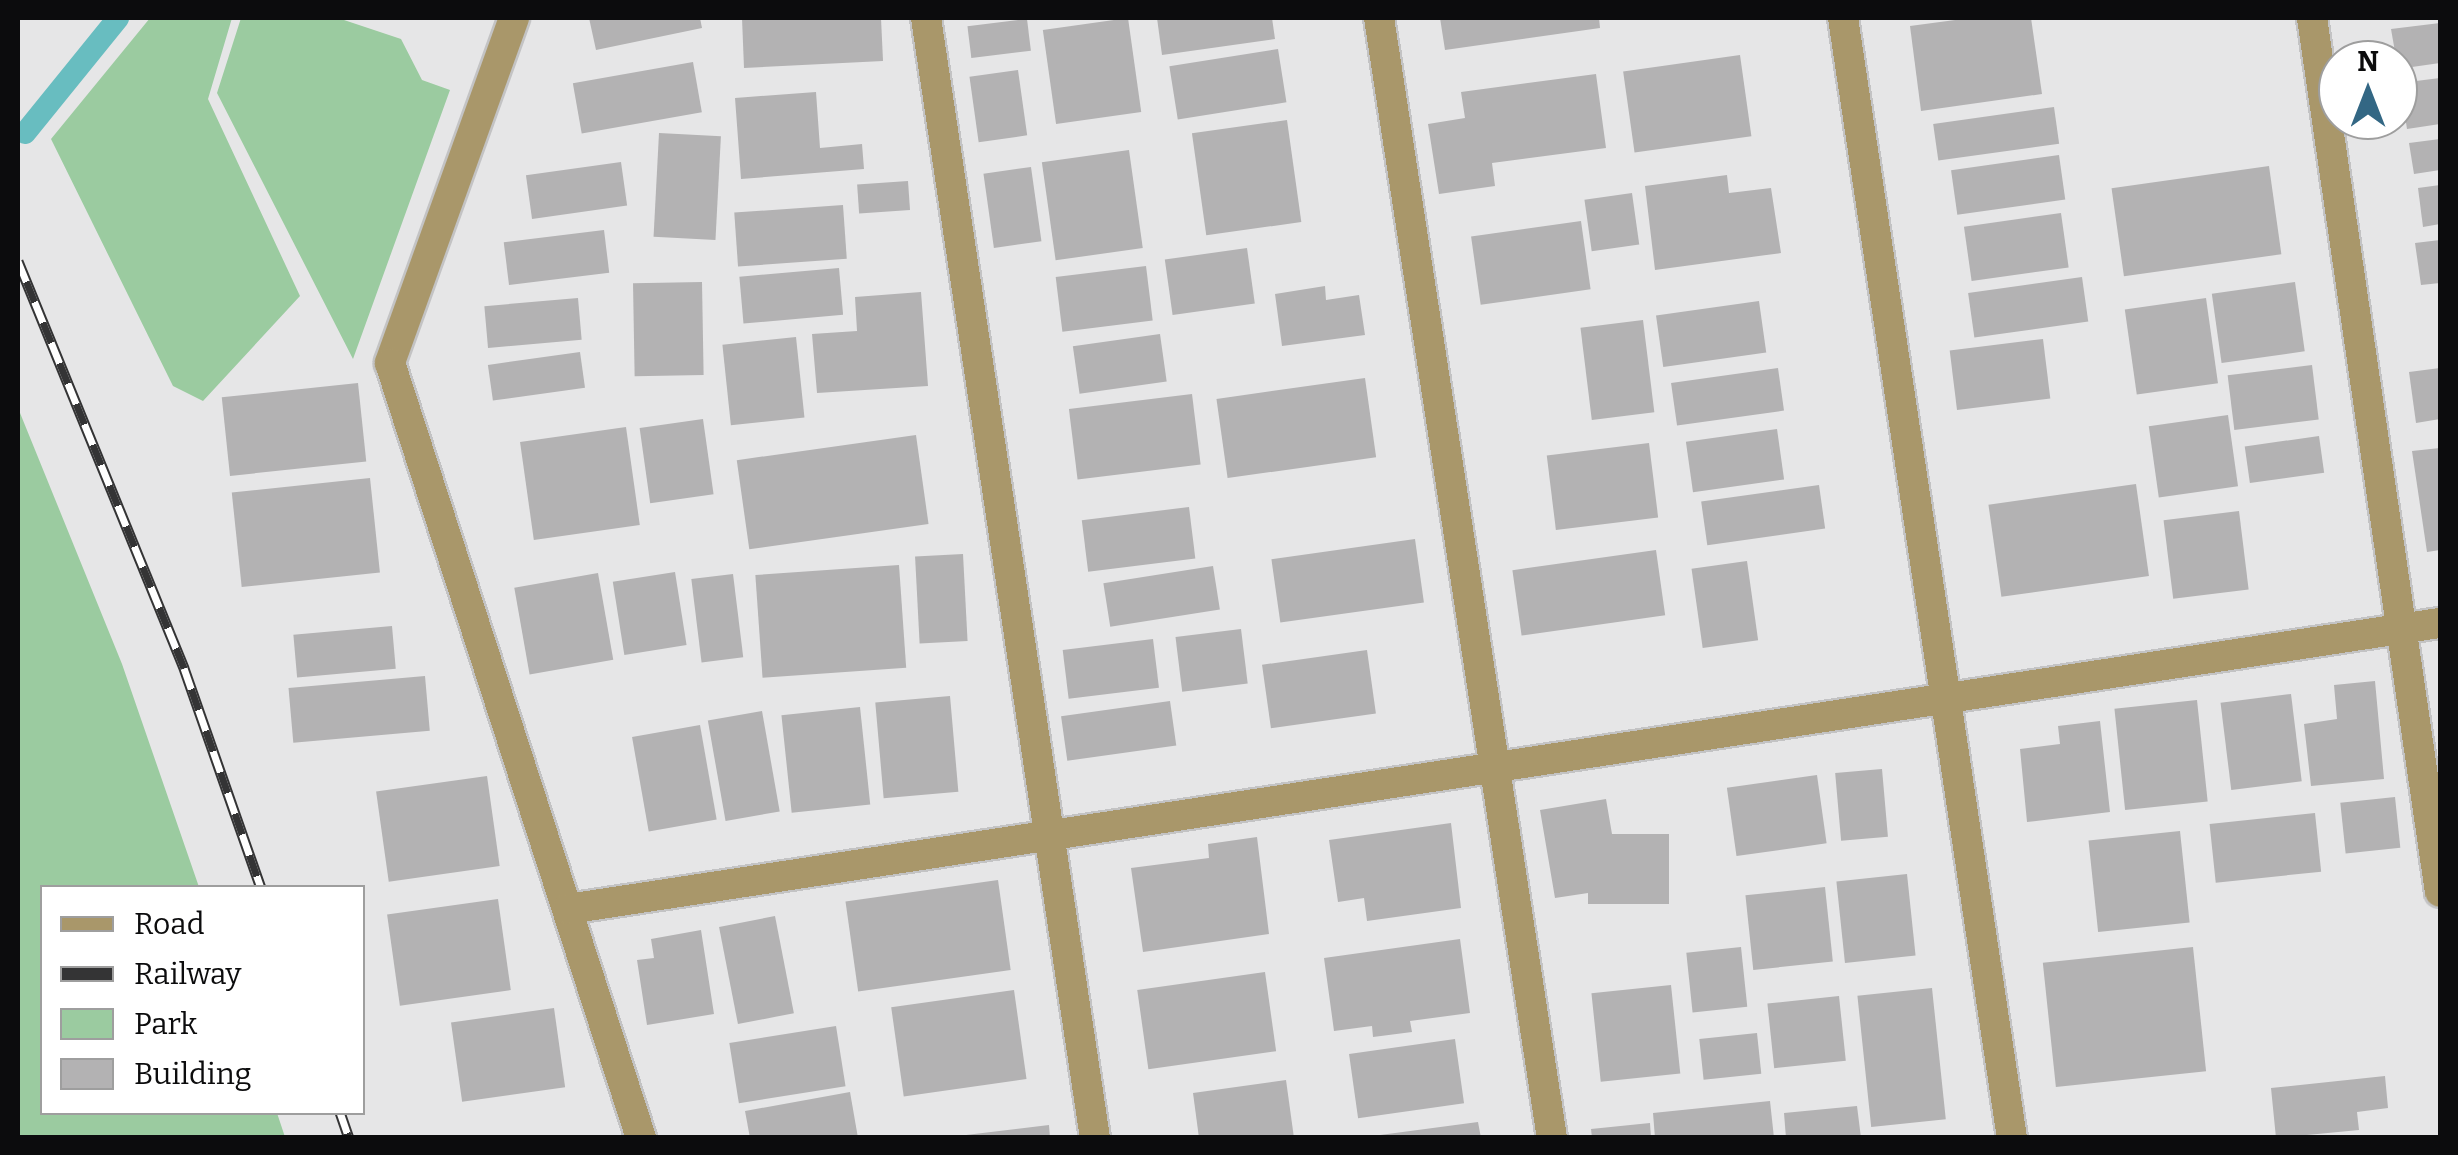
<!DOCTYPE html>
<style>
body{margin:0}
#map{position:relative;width:2458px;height:1155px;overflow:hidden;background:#e6e6e7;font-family:Bitter,serif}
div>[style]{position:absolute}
.green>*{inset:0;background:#9bcba0}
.stream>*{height:22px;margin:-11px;padding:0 11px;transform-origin:11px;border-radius:11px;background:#68bdc0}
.building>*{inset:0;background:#b3b2b3;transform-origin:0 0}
.roads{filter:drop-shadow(2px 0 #c3c3c4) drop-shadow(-2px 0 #c3c3c4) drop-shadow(0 2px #c3c3c4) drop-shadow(0 -2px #c3c3c4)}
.minor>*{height:30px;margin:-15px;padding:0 15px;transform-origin:15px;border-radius:15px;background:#a9976a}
.rail>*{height:11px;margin-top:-5.5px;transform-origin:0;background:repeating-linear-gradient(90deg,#fff 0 22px,#343435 0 44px);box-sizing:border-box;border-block:2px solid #343435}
span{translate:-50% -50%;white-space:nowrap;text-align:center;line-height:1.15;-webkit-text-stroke:9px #fff;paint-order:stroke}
.frame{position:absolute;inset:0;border:20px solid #0c0c0d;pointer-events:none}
.legend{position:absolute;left:40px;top:885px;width:325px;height:230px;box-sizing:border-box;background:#fff;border:2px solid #9e9e9e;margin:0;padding:12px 18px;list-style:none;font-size:30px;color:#0c0c0d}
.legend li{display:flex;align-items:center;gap:20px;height:50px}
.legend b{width:50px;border:2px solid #9e9e9e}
.north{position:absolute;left:2318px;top:40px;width:100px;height:100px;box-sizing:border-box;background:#fff;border:2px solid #9e9e9e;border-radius:50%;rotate:0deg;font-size:28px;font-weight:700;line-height:40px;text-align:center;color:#0c0c0d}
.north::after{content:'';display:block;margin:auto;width:35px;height:45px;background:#336784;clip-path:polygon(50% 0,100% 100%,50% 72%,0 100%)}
</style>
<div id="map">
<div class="green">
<div style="clip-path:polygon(150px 18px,232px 18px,208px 99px,300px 296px,203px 401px,173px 386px,51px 139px)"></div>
<div style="clip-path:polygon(241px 18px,338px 18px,401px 39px,422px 80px,450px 90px,353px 359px,217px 93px)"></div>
<div style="clip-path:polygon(18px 408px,122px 664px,199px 887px,42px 888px,42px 1112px,277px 1113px,285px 1137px,18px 1137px)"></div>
</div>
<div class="stream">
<div style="left:25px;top:133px;width:148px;rotate:-51deg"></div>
</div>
<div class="building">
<div style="clip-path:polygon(589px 18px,700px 18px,702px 28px,596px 50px)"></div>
<div style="clip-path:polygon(742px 18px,881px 18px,883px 61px,744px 68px)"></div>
<div style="left:1128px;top:18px;width:95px;height:86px;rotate:82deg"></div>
<div style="clip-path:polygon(1157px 18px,1272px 18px,1275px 39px,1162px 55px)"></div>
<div style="clip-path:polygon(1440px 18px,1599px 18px,1600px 28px,1445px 50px)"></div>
<div style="clip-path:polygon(1970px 18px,2031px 18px,2042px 94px,1921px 111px,1910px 26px)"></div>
<div style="left:1027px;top:19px;width:32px;height:60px;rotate:83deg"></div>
<div style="clip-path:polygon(2440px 23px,2440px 63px,2398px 69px,2391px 29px)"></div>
<div style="left:1278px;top:49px;width:54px;height:110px;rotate:81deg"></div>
<div style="left:1740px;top:55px;width:82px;height:118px;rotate:82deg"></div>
<div style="left:693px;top:62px;width:51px;height:122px;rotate:80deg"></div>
<div style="left:1018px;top:70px;width:66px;height:49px;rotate:82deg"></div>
<div style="clip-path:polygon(1596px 74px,1606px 148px,1492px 163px,1495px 186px,1439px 194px,1428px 124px,1465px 118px,1461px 92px)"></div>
<div style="clip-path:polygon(2440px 78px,2440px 124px,2407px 129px,2400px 83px)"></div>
<div style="clip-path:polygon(816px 92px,820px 148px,862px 144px,864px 169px,741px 179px,735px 98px)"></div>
<div style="left:2054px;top:107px;width:37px;height:122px;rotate:82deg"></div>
<div style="left:1287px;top:120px;width:103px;height:96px;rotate:82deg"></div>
<div style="left:659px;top:133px;width:62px;height:104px;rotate:3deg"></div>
<div style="clip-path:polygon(2440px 139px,2440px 170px,2414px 174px,2409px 143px)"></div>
<div style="left:1129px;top:150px;width:99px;height:88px;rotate:82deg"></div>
<div style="left:2059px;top:155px;width:45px;height:109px;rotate:82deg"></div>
<div style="left:621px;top:162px;width:44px;height:96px;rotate:82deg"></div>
<div style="left:2269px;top:166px;width:89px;height:159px;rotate:82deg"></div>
<div style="left:1031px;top:167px;width:75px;height:48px;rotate:82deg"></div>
<div style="clip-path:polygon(1727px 175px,1729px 193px,1771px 188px,1781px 253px,1655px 270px,1645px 186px)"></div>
<div style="left:908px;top:181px;width:29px;height:51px;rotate:86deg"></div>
<div style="clip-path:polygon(2440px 185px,2440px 224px,2423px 227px,2418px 188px)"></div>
<div style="left:1632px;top:193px;width:52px;height:48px;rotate:82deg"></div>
<div style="left:843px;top:205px;width:54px;height:109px;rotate:86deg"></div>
<div style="left:2061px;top:213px;width:55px;height:98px;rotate:82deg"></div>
<div style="left:1581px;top:221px;width:69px;height:111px;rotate:82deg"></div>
<div style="left:604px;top:230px;width:43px;height:101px;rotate:83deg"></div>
<div style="clip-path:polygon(2440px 240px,2440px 283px,2421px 285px,2415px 243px)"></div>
<div style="left:1247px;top:248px;width:56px;height:83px;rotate:82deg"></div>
<div style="left:1146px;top:266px;width:55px;height:91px;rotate:83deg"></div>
<div style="left:839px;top:268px;width:47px;height:100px;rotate:85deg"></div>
<div style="left:2082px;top:277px;width:45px;height:115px;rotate:82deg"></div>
<div style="left:702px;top:282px;width:93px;height:69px;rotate:89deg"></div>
<div style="left:2295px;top:282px;width:70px;height:84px;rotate:82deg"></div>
<div style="clip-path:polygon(1325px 286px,1326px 300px,1359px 295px,1365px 335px,1282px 346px,1275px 294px)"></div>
<div style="clip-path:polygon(921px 292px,928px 386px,817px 393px,812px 334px,857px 331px,855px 297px)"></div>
<div style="left:578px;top:298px;width:42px;height:94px;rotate:85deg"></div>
<div style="left:2206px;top:298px;width:86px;height:82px;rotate:82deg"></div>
<div style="left:1759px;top:301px;width:52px;height:104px;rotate:82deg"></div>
<div style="left:1643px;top:320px;width:93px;height:63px;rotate:83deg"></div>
<div style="left:1160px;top:334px;width:48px;height:88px;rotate:82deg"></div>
<div style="left:796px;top:337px;width:81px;height:74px;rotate:84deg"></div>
<div style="left:2043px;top:339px;width:60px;height:94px;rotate:83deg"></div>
<div style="left:580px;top:352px;width:36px;height:93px;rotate:82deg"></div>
<div style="left:2312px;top:365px;width:55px;height:85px;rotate:83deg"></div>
<div style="left:1778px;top:368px;width:43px;height:108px;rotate:82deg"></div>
<div style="clip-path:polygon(2440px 368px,2440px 419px,2416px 423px,2409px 372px)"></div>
<div style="left:1365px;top:378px;width:80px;height:150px;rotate:82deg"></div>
<div style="left:358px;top:383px;width:79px;height:137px;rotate:84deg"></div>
<div style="left:1192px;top:394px;width:71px;height:124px;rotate:83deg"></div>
<div style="left:2228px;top:415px;width:72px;height:80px;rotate:82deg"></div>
<div style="left:703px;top:419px;width:76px;height:64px;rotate:82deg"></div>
<div style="left:626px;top:427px;width:99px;height:107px;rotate:82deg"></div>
<div style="left:1777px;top:429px;width:51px;height:92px;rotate:82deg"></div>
<div style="left:916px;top:435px;width:90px;height:181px;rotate:82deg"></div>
<div style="left:2319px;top:436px;width:37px;height:75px;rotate:82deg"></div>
<div style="left:1649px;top:443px;width:75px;height:103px;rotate:83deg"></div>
<div style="clip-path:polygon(2440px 448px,2440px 550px,2427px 552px,2412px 451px)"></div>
<div style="left:370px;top:478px;width:95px;height:139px;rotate:84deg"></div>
<div style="left:2136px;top:484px;width:93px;height:149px;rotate:82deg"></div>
<div style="left:1819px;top:485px;width:44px;height:119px;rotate:82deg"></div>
<div style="left:1189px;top:507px;width:52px;height:108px;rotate:83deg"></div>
<div style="left:2239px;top:511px;width:79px;height:76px;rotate:83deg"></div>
<div style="left:1415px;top:539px;width:64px;height:145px;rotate:82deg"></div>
<div style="left:1656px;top:550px;width:66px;height:145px;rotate:82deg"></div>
<div style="left:963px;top:554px;width:87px;height:48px;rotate:87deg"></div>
<div style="left:1747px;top:561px;width:80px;height:56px;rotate:82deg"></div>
<div style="left:899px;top:565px;width:103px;height:144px;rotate:86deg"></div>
<div style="left:1213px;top:566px;width:44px;height:111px;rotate:81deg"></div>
<div style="left:675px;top:572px;width:74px;height:63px;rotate:81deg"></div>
<div style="left:598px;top:573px;width:88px;height:85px;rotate:80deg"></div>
<div style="left:733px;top:574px;width:84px;height:42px;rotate:83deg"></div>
<div style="left:392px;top:626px;width:43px;height:99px;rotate:85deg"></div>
<div style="left:1241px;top:629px;width:55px;height:66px;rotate:83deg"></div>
<div style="left:1153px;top:639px;width:49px;height:91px;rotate:83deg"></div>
<div style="left:1367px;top:650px;width:64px;height:106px;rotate:82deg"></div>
<div style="left:425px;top:676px;width:55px;height:137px;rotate:85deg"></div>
<div style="clip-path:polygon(2375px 681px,2384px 779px,2311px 786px,2304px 724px,2337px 719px,2334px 685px)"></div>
<div style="left:2291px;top:694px;width:88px;height:71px;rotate:83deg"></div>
<div style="left:950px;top:696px;width:96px;height:75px;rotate:85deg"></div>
<div style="left:2197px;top:700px;width:102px;height:83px;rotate:84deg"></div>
<div style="left:1170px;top:701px;width:45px;height:110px;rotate:82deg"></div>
<div style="left:860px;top:707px;width:98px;height:79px;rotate:84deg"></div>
<div style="left:762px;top:711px;width:102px;height:55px;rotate:80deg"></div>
<div style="clip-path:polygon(2100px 721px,2110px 812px,2027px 822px,2020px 749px,2060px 744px,2058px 726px)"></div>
<div style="left:700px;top:725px;width:96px;height:69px;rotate:80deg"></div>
<div style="left:1882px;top:769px;width:68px;height:47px;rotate:85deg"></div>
<div style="left:1817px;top:775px;width:69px;height:91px;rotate:82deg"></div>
<div style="left:487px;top:776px;width:91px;height:112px;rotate:82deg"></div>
<div style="left:2395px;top:797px;width:51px;height:55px;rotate:84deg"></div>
<div style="clip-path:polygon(1606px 799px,1612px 834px,1669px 834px,1669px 904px,1588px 904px,1588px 893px,1555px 898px,1540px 810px)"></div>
<div style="left:2315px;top:813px;width:59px;height:106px;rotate:84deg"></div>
<div style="clip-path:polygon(1451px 823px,1461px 908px,1367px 921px,1364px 898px,1338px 902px,1329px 840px)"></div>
<div style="left:2180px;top:831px;width:92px;height:92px;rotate:84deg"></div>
<div style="clip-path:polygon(1257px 837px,1269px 934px,1143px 952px,1131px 868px,1209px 858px,1208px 844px)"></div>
<div style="left:1907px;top:874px;width:82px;height:71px;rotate:84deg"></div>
<div style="left:998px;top:880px;width:91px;height:154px;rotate:82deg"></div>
<div style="left:1825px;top:887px;width:75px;height:80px;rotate:84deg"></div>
<div style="left:498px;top:899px;width:92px;height:112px;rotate:82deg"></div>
<div style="left:775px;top:916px;width:99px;height:57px;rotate:79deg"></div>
<div style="clip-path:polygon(701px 930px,714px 1014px,647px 1025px,637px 960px,654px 958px,651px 939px)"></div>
<div style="clip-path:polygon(1460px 939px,1470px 1013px,1410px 1021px,1412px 1032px,1373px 1037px,1372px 1026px,1334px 1031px,1324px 958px)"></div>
<div style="left:1741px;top:947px;width:60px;height:55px;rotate:84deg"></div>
<div style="left:2193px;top:947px;width:125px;height:151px;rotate:84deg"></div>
<div style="left:1265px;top:972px;width:80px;height:129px;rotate:82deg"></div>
<div style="left:1671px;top:985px;width:89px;height:80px;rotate:84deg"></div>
<div style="left:1932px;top:988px;width:132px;height:75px;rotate:84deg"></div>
<div style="left:1014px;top:990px;width:90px;height:124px;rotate:82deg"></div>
<div style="left:1839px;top:996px;width:65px;height:72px;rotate:84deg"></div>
<div style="left:554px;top:1008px;width:80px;height:104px;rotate:82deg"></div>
<div style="left:836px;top:1026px;width:61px;height:108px;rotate:81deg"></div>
<div style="left:1757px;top:1033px;width:41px;height:58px;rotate:84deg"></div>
<div style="left:1455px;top:1039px;width:65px;height:107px;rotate:82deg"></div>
<div style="clip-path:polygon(2385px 1076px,2388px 1108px,2357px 1112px,2359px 1130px,2276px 1138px,2271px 1088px)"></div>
<div style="clip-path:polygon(1286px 1080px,1294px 1138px,1199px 1138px,1193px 1093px)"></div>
<div style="clip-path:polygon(850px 1092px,858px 1138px,750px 1138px,745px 1111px)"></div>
<div style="clip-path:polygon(1770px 1101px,1774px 1138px,1655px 1138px,1653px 1113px)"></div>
<div style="clip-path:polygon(1857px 1106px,1861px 1138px,1786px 1138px,1784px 1113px)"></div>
<div style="clip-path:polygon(1478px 1122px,1481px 1138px,1380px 1138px,1380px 1135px)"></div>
<div style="clip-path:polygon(1650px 1123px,1651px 1138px,1592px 1138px,1591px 1129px)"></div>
<div style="clip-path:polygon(1049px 1125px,1050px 1138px,966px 1138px,966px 1135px)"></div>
</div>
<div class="roads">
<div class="minor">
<div style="left:514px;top:18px;width:367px;rotate:109.8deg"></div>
<div style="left:390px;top:363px;width:815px;rotate:72.05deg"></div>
<div style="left:926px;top:18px;width:1133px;rotate:81.42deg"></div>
<div style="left:1379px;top:18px;width:1133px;rotate:81.22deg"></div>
<div style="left:1843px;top:18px;width:1133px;rotate:81.42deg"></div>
<div style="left:2312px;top:18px;width:883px;rotate:81.67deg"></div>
<div style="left:568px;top:909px;width:1894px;rotate:-8.69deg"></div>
</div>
</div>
<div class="rail">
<div style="left:18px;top:261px;width:440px;rotate:67.8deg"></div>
<div style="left:184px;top:668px;width:233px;rotate:70.7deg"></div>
<div style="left:340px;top:1112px;width:28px;rotate:71deg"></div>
</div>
<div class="frame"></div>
<ul class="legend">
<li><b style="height:12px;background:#a9976a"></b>Road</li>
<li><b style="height:12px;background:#343435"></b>Railway</li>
<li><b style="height:28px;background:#9bcba0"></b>Park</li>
<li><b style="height:28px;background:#b3b2b3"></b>Building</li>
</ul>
<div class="north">N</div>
</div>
